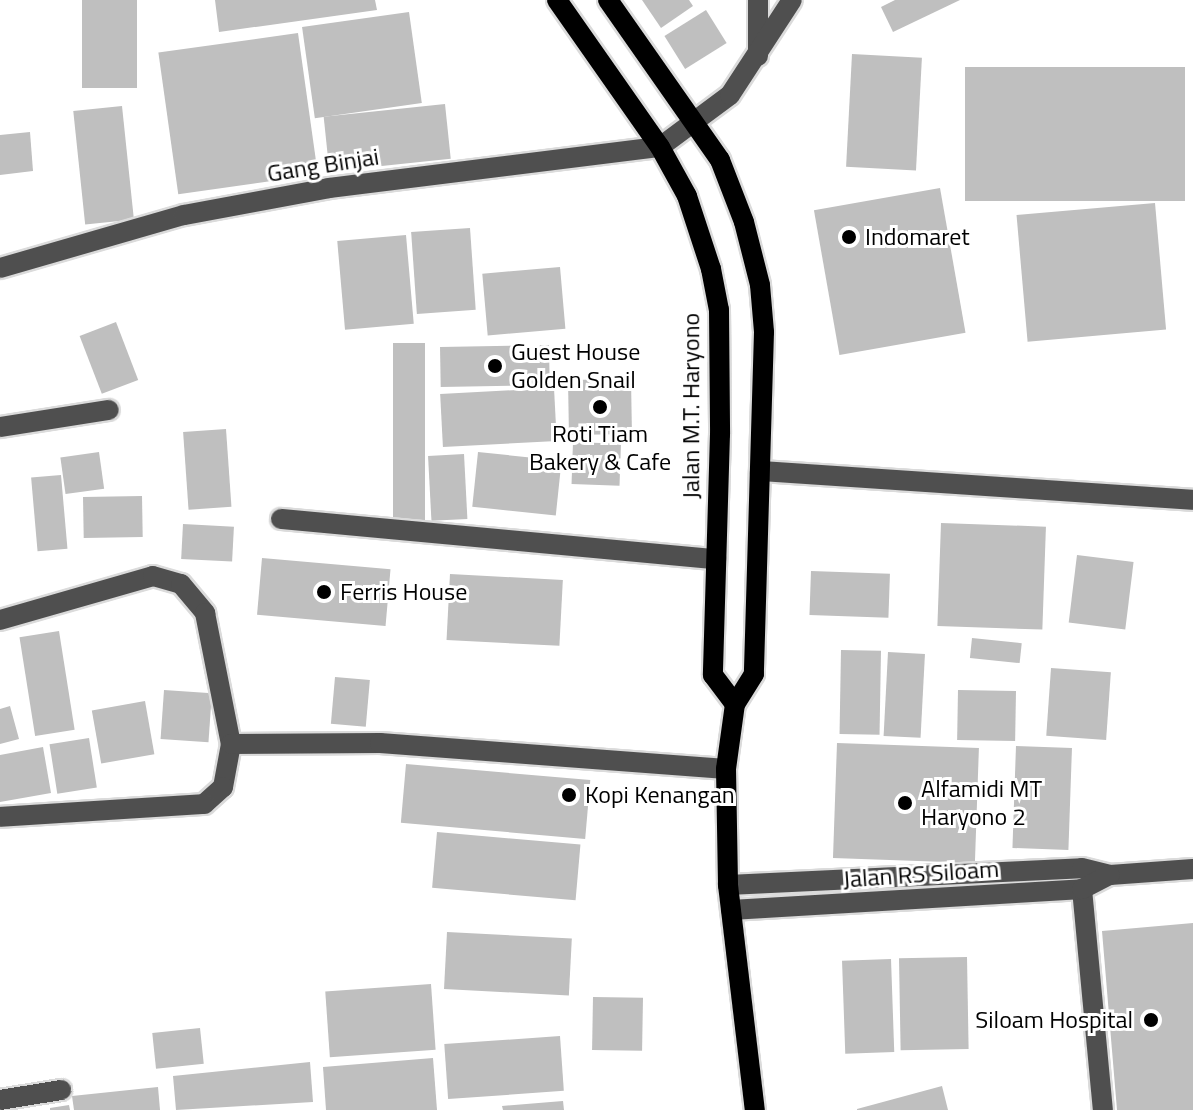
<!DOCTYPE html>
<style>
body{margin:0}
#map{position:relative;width:1193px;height:1110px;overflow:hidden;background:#fff;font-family:"Titillium Web",sans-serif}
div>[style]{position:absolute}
.building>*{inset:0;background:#bfbfbf;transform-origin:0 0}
.roads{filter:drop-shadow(2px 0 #dbdbdb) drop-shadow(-2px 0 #dbdbdb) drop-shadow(0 2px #dbdbdb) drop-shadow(0 -2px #dbdbdb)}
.minor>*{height:20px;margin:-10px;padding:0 10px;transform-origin:10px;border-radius:10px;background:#4f4f4f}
.major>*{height:20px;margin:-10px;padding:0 10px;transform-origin:10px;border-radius:10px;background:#000}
.dots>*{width:22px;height:22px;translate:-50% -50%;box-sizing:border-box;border:4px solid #fff;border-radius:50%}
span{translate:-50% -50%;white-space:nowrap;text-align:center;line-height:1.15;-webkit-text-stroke:6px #fff;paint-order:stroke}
.street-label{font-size:24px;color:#000}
.poi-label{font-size:24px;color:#000}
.left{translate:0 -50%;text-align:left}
.right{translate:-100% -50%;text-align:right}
</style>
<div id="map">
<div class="building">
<div style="left:82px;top:0;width:55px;height:88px"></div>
<div style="clip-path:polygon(215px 0,375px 0,377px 10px,219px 32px)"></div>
<div style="clip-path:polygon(642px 0,689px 0,693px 6px,661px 28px)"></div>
<div style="clip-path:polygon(895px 0,960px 0,893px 32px,881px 7px)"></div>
<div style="left:706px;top:10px;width:39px;height:49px;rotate:58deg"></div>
<div style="left:409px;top:12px;width:92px;height:108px;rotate:82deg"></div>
<div style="left:298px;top:33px;width:143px;height:141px;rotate:82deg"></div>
<div style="left:852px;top:54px;width:70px;height:113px;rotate:3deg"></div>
<div style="left:1185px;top:67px;width:134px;height:220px;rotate:90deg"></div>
<div style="left:445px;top:104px;width:55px;height:122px;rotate:84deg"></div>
<div style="left:122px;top:106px;width:114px;height:49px;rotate:84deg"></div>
<div style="clip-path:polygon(30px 132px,33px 171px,0 175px,0 135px)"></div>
<div style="left:940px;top:188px;width:147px;height:128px;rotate:80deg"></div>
<div style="left:1155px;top:203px;width:127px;height:139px;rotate:85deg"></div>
<div style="left:470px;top:228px;width:82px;height:59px;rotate:86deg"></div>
<div style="left:406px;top:235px;width:89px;height:69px;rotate:85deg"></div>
<div style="left:560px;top:267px;width:62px;height:78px;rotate:85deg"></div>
<div style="left:116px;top:322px;width:62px;height:39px;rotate:69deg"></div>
<div style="left:425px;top:343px;width:179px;height:32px;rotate:90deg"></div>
<div style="left:549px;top:345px;width:40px;height:109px;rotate:89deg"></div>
<div style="left:631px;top:379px;width:55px;height:63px;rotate:89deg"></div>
<div style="left:554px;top:388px;width:53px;height:114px;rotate:87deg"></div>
<div style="left:226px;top:429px;width:78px;height:43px;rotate:86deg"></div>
<div style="left:573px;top:442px;width:48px;height:42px;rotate:2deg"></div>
<div style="left:99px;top:452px;width:37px;height:39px;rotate:82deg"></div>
<div style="left:478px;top:452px;width:84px;height:55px;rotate:6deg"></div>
<div style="left:464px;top:454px;width:65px;height:36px;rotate:87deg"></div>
<div style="left:61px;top:475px;width:74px;height:30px;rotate:85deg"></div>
<div style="left:142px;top:496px;width:41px;height:59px;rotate:89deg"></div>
<div style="left:941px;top:523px;width:105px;height:103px;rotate:2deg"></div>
<div style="left:183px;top:524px;width:51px;height:35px;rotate:3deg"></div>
<div style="left:1077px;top:555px;width:57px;height:68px;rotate:7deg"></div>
<div style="left:262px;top:558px;width:129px;height:57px;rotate:5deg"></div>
<div style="left:811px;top:571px;width:79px;height:44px;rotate:2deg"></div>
<div style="left:450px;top:574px;width:113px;height:66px;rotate:3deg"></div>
<div style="left:59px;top:631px;width:100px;height:40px;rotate:81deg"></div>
<div style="left:972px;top:638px;width:50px;height:20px;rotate:6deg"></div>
<div style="left:841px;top:650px;width:40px;height:84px;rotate:1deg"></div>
<div style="left:888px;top:652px;width:37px;height:84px;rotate:3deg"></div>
<div style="left:1051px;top:668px;width:60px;height:68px;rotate:4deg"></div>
<div style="left:335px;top:677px;width:35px;height:47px;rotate:5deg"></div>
<div style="left:164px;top:690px;width:48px;height:49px;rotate:4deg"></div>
<div style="left:958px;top:690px;width:58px;height:50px;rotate:1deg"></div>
<div style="left:145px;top:701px;width:54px;height:54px;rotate:80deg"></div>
<div style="clip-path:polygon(10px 706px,19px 739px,0 744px,0 709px)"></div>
<div style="left:89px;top:738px;width:50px;height:40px;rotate:81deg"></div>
<div style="left:837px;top:743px;width:142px;height:115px;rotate:2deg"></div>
<div style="left:1016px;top:746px;width:56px;height:102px;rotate:2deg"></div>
<div style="clip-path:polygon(43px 747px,51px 793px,0 802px,0 755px)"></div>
<div style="left:406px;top:764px;width:185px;height:59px;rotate:5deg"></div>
<div style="left:437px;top:832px;width:144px;height:56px;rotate:5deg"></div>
<div style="clip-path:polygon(1193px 923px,1193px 1110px,1117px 1110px,1102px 931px)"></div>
<div style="left:447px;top:932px;width:125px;height:57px;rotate:3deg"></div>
<div style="left:967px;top:957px;width:92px;height:68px;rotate:89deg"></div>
<div style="left:891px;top:959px;width:93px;height:49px;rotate:88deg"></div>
<div style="left:431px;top:984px;width:66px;height:106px;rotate:86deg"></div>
<div style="left:593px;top:997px;width:50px;height:53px;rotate:1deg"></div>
<div style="left:200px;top:1028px;width:36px;height:48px;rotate:84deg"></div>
<div style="left:560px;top:1036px;width:55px;height:116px;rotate:86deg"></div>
<div style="clip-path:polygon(433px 1058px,437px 1110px,326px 1110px,323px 1067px)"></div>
<div style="clip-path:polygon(310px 1062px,313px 1102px,176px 1110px,173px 1076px)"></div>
<div style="clip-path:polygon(942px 1086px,948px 1110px,857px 1110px,857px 1109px)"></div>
<div style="clip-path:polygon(158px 1087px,160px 1110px,74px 1110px,72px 1096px)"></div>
<div style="clip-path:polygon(563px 1101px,564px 1110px,503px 1110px,502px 1106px)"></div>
<div style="clip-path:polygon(69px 1105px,70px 1110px,50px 1110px,50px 1108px)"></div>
</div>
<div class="roads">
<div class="minor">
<div style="left:758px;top:0;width:56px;rotate:90deg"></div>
<div style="left:0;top:268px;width:191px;rotate:-16.1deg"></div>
<div style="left:184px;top:215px;width:147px;rotate:-10.5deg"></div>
<div style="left:329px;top:188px;width:334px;rotate:-7.1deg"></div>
<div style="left:660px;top:147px;width:87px;rotate:-36.6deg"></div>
<div style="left:730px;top:95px;width:113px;rotate:-56.9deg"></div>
<div style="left:0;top:427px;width:110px;rotate:-8.9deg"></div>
<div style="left:760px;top:471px;width:434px;rotate:3.8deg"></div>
<div style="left:281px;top:519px;width:437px;rotate:5.3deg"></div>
<div style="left:0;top:620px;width:159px;rotate:-16deg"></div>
<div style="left:153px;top:576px;width:29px;rotate:16deg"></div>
<div style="left:181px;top:584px;width:38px;rotate:50deg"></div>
<div style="left:205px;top:613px;width:134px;rotate:78.8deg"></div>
<div style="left:231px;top:744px;width:44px;rotate:100.5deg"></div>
<div style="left:223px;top:787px;width:25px;rotate:138deg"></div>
<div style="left:204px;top:804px;width:204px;rotate:176.4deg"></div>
<div style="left:231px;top:744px;width:149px;rotate:-0.4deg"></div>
<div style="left:380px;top:743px;width:347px;rotate:4.3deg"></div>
<div style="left:728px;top:885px;width:354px;rotate:-2.7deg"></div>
<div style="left:1082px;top:868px;width:29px;rotate:14deg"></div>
<div style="left:1110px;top:875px;width:83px;rotate:-4.1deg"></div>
<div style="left:1082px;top:889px;width:222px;rotate:84.6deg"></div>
<div style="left:731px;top:910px;width:352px;rotate:-3.4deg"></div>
<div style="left:1082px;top:889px;width:31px;rotate:-27deg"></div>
<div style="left:0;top:1100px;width:62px;rotate:-9.3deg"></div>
</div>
<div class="major">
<div style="left:557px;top:0;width:179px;rotate:55deg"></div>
<div style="left:660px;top:147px;width:56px;rotate:61.1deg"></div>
<div style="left:687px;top:196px;width:77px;rotate:71.8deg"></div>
<div style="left:711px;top:269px;width:42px;rotate:79deg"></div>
<div style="left:719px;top:310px;width:124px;rotate:89.5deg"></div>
<div style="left:720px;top:434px;width:241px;rotate:91.7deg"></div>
<div style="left:713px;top:675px;width:36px;rotate:53deg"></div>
<div style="left:608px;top:0;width:195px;rotate:55deg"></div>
<div style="left:720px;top:160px;width:66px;rotate:68.8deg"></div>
<div style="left:744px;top:222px;width:65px;rotate:75.7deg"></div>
<div style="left:760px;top:285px;width:47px;rotate:85.1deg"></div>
<div style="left:764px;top:332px;width:342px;rotate:91.7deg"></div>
<div style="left:754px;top:674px;width:36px;rotate:122deg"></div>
<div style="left:735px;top:704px;width:66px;rotate:97.9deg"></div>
<div style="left:726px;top:769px;width:116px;rotate:89deg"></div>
<div style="left:728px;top:885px;width:227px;rotate:83.2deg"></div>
</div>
</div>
<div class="dots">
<div style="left:849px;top:237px;background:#000"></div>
<div style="left:495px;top:366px;background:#000"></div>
<div style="left:600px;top:407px;background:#000"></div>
<div style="left:324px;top:592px;background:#000"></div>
<div style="left:569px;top:795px;background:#000"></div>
<div style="left:905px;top:803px;background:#000"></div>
<div style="left:1151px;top:1020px;background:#000"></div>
</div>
<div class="street-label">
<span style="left:323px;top:165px;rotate:-9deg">Gang Binjai</span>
<span style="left:691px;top:406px;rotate:-90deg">Jalan M.T. Haryono</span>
<span style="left:921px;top:874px;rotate:-4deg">Jalan RS Siloam</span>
</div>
<div class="poi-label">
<span class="left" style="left:865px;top:237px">Indomaret</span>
<span class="left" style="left:511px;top:366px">Guest House<br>Golden Snail</span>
<span style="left:600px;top:448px">Roti Tiam<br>Bakery &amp; Cafe</span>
<span class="left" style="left:340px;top:592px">Ferris House</span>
<span class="left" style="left:921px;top:803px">Alfamidi MT<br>Haryono 2</span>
<span class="left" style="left:585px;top:795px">Kopi Kenangan</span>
<span class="right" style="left:1133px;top:1020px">Siloam Hospital</span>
</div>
</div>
